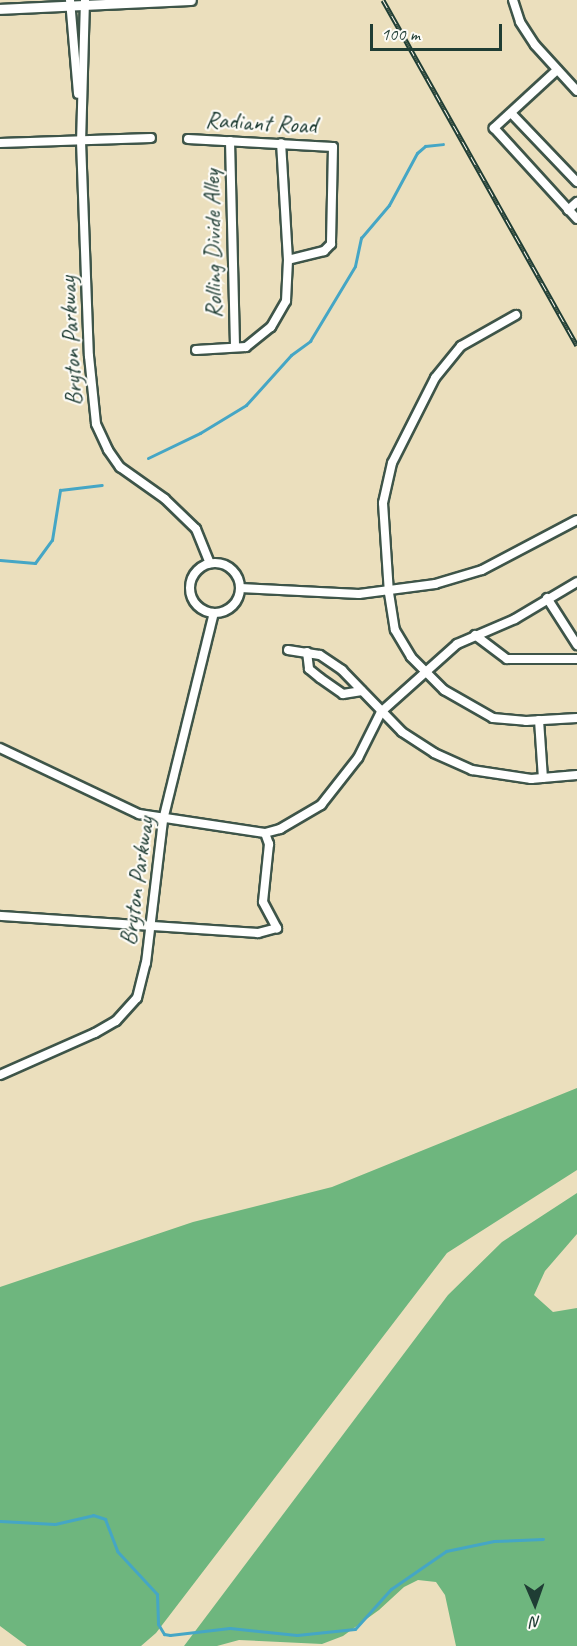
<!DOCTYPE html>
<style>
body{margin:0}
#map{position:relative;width:577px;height:1646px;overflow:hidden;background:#ebdfbd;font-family:Caveat,sans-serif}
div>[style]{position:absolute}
.forest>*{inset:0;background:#6eb67e}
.stream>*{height:3px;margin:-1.5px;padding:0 1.5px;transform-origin:1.5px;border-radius:1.5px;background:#45a6c5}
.roads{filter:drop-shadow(2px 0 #3e5549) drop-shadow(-2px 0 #3e5549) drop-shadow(0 2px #3e5549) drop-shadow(0 -2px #3e5549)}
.minor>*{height:8px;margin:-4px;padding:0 4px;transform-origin:4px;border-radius:4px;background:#fff}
.minor>.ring{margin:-4px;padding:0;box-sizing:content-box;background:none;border:8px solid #fff;border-radius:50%}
.tertiary>*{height:9px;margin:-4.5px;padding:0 4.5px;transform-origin:4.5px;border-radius:4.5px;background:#fff}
.rail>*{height:5px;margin-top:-2.5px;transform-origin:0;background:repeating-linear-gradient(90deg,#fdfcf7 0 9px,#1f3d34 0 18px);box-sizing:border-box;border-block:2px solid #1f3d34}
span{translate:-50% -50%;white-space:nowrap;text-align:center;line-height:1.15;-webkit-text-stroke:4.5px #fdfcf7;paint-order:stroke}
.street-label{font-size:24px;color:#1f3d34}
.north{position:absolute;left:505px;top:1574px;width:60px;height:60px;-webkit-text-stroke:4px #fdfcf7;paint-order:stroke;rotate:178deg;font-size:16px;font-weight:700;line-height:24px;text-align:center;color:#1f3d34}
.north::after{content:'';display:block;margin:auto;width:21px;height:27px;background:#1f3d34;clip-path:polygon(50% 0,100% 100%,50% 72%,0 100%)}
.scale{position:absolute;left:370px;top:24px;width:132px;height:27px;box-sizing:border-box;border:3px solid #1f3d34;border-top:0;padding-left:8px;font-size:18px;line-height:21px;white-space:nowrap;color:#1f3d34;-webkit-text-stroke:4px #fdfcf7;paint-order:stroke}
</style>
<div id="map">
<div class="forest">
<div style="clip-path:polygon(577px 1088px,577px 1170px,447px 1253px,156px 1633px,141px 1646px,27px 1646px,0 1626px,0 1287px,193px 1222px,332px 1187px)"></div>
<div style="clip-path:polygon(577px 1193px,577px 1234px,545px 1271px,534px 1295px,553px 1312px,577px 1308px,577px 1646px,456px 1646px,445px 1595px,436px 1582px,418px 1580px,404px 1587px,379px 1610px,343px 1636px,322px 1644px,239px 1640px,217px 1646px,184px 1646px,448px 1295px,502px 1242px)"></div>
</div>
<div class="stream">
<div style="left:148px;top:458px;width:58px;rotate:-25.7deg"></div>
<div style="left:200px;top:433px;width:54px;rotate:-31.3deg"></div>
<div style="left:246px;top:405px;width:67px;rotate:-48deg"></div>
<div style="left:291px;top:355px;width:24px;rotate:-36deg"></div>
<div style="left:310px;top:341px;width:87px;rotate:-59deg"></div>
<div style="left:355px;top:266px;width:29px;rotate:-78deg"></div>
<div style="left:361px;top:238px;width:43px;rotate:-49.7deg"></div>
<div style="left:389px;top:205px;width:59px;rotate:-61.7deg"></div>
<div style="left:417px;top:153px;width:11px;rotate:-41deg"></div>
<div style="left:425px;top:146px;width:18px;rotate:-6deg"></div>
<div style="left:0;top:560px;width:35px;rotate:5deg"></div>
<div style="left:35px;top:563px;width:29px;rotate:-54deg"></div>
<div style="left:52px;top:540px;width:51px;rotate:-80.9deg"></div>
<div style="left:60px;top:490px;width:42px;rotate:-6.8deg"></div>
<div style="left:0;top:1521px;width:55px;rotate:3.1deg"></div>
<div style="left:55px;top:1524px;width:39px;rotate:-13deg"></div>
<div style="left:93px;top:1515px;width:13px;rotate:18deg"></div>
<div style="left:105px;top:1519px;width:34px;rotate:69deg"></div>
<div style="left:117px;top:1551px;width:59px;rotate:47.1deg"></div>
<div style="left:157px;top:1594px;width:30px;rotate:88deg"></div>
<div style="left:158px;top:1624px;width:12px;rotate:59deg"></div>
<div style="left:164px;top:1634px;width:6px;rotate:9deg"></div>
<div style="left:170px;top:1635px;width:60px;rotate:-6.7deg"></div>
<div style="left:230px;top:1628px;width:67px;rotate:6deg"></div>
<div style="left:297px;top:1635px;width:58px;rotate:-5.9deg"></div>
<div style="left:355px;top:1629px;width:54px;rotate:-48deg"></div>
<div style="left:391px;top:1589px;width:67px;rotate:-34.6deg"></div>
<div style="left:446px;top:1551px;width:49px;rotate:-11.8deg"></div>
<div style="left:494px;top:1541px;width:49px;rotate:-2.3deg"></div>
</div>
<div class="roads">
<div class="minor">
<div style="left:70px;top:0;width:94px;rotate:85.1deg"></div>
<div style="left:85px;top:0;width:141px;rotate:91.6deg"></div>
<div style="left:81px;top:141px;width:215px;rotate:87.9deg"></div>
<div style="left:89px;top:356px;width:68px;rotate:84.1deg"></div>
<div style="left:96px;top:424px;width:29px;rotate:65deg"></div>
<div style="left:108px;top:450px;width:21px;rotate:55deg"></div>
<div style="left:120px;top:467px;width:55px;rotate:35.4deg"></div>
<div style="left:165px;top:499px;width:43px;rotate:44.1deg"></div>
<div style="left:196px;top:529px;width:37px;rotate:68deg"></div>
<div style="left:513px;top:0;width:23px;rotate:72deg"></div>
<div style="left:520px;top:22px;width:27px;rotate:57deg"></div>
<div style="left:535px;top:45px;width:62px;rotate:47.6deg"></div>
<div style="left:557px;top:70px;width:86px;rotate:137.4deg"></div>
<div style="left:494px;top:128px;width:123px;rotate:47.6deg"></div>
<div style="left:512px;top:114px;width:94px;rotate:46.3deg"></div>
<div style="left:188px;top:139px;width:145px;rotate:3.2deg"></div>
<div style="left:333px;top:147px;width:97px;rotate:91.2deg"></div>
<div style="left:331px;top:244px;width:10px;rotate:135deg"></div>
<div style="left:324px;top:251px;width:37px;rotate:166deg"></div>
<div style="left:230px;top:141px;width:206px;rotate:88.6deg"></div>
<div style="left:0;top:143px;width:151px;rotate:-1.9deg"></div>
<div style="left:568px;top:210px;width:12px;rotate:-42deg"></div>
<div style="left:516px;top:315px;width:63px;rotate:150.6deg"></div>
<div style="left:461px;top:346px;width:41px;rotate:129.1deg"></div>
<div style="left:435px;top:378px;width:95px;rotate:116.8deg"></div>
<div style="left:392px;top:463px;width:41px;rotate:102.7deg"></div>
<div style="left:383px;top:503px;width:90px;rotate:86.2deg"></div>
<div style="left:389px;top:593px;width:37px;rotate:81deg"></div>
<div style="left:395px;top:630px;width:31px;rotate:59deg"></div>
<div style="left:411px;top:657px;width:47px;rotate:45deg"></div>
<div style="left:444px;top:690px;width:56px;rotate:29.7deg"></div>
<div style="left:493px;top:718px;width:33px;rotate:5deg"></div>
<div style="left:526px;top:721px;width:51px;rotate:-3.4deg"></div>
<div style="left:196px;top:350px;width:50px;rotate:-3.4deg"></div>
<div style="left:246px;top:347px;width:32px;rotate:-39deg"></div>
<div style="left:271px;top:327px;width:30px;rotate:-60deg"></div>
<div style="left:286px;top:301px;width:41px;rotate:-87.2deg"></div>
<div style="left:288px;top:260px;width:117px;rotate:-93.4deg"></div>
<div class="ring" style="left:190px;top:563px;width:42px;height:42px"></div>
<div style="left:240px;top:588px;width:119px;rotate:2.9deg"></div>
<div style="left:359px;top:594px;width:77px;rotate:-7.5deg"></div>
<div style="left:435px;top:584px;width:49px;rotate:-16.6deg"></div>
<div style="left:482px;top:570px;width:107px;rotate:-27.8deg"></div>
<div style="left:547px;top:598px;width:56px;rotate:57.4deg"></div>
<div style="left:475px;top:635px;width:40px;rotate:37deg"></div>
<div style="left:507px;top:659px;width:70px"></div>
<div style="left:288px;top:650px;width:32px;rotate:9deg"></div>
<div style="left:320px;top:655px;width:27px;rotate:34deg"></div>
<div style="left:342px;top:670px;width:86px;rotate:45.9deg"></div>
<div style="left:402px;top:732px;width:38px;rotate:33deg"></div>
<div style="left:434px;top:753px;width:42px;rotate:24.1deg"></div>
<div style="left:472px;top:770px;width:60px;rotate:8.7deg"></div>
<div style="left:531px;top:779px;width:46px;rotate:-5deg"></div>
<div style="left:307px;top:652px;width:17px;rotate:83deg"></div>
<div style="left:309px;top:669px;width:14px;rotate:39deg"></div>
<div style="left:320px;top:678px;width:28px;rotate:35deg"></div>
<div style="left:343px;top:694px;width:19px;rotate:-9deg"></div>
<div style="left:539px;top:720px;width:58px;rotate:86.1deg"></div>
<div style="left:0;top:748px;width:154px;rotate:25.4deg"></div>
<div style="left:139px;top:814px;width:127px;rotate:8.6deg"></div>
<div style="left:265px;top:833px;width:12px;rotate:70deg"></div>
<div style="left:269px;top:844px;width:58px;rotate:95.9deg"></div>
<div style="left:263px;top:902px;width:30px;rotate:62deg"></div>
<div style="left:277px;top:928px;width:20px;rotate:165deg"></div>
<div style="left:258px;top:933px;width:259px;rotate:-176.2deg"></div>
<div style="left:265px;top:833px;width:16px;rotate:-15deg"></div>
<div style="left:280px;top:829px;width:48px;rotate:-30.3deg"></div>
<div style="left:321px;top:805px;width:60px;rotate:-51.8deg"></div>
<div style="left:358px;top:758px;width:51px;rotate:-63.4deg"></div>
<div style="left:381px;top:712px;width:102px;rotate:-41.8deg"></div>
<div style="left:457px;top:644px;width:63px;rotate:-23.3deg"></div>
<div style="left:515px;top:619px;width:72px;rotate:-30.8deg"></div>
<div style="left:0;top:1075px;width:104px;rotate:-23.9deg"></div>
<div style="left:95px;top:1033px;width:24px;rotate:-30deg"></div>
<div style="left:116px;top:1021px;width:31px;rotate:-48deg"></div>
<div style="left:137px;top:998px;width:36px;rotate:-76deg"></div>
<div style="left:146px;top:963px;width:144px;rotate:-83.2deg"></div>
<div style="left:163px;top:820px;width:213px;rotate:-76.2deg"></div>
</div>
<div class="tertiary">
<div style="left:0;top:9px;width:191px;rotate:-2.7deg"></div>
</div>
</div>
<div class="rail">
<div style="left:383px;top:0;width:396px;rotate:60.7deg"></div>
</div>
<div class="street-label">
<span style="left:261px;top:123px;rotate:3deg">Radiant Road</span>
<span style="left:213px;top:244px;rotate:-91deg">Rolling Divide Alley</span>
<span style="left:71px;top:341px;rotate:-93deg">Bryton Parkway</span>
<span style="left:137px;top:881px;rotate:-82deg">Bryton Parkway</span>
</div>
<div class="north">N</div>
<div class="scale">100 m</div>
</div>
